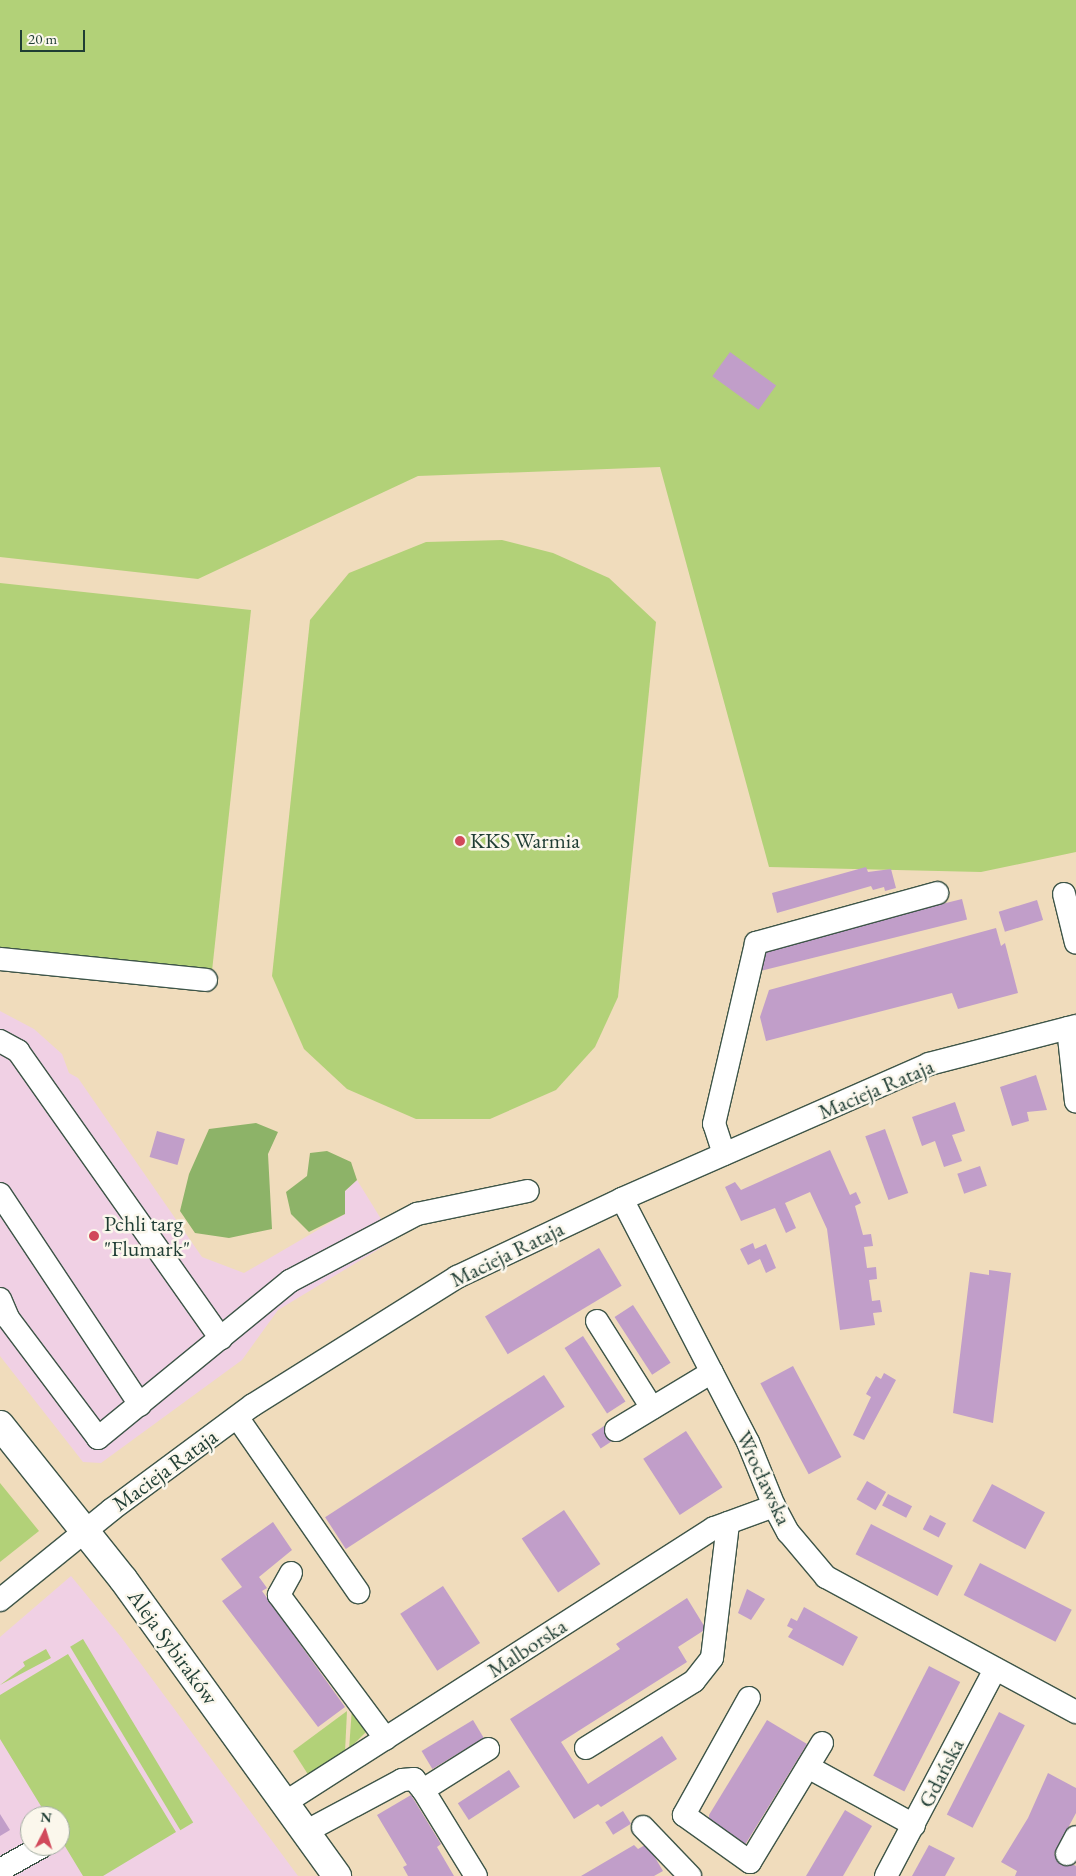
<!DOCTYPE html>
<meta charset="utf-8">
<style>
body{margin:0}
#map{position:relative;width:1076px;height:1876px;overflow:hidden;background:#f0dcbc;font-family:"EB Garamond",serif}
div>[style]{position:absolute}
.built>*{inset:0;background:#f0d0e4}
.green>*{inset:0;background:#b2d178;transform-origin:0 0}
.forest>*{inset:0;background:#8db368}
.building>*{inset:0;background:#c19ec9;transform-origin:0 0}
.roads{filter:drop-shadow(1px 0 #3e5548) drop-shadow(-1px 0 #3e5548) drop-shadow(0 1px #3e5548) drop-shadow(0 -1px #3e5548)}
.minor>*{height:22px;margin:-11px;padding:0 11px;transform-origin:11px;border-radius:11px;background:#fff}
.major>*{height:28px;margin:-14px;padding:0 14px;transform-origin:14px;border-radius:14px;background:#fff}
.dots>*{width:14px;height:14px;translate:-50% -50%;box-sizing:border-box;border:2px solid #fbf7ec;border-radius:50%}
span{translate:-50% -50%;white-space:nowrap;text-align:center;line-height:1.15;-webkit-text-stroke:5px #fbf7ec;paint-order:stroke}
.poi-label{font-size:22px;color:#1f3d34}
.left{translate:0 -50%;text-align:left}
.street-label{font-size:22px;color:#1f3d34}
.north{position:absolute;left:20px;top:1806px;width:50px;height:50px;box-sizing:border-box;background:#fbf7ec;border:1px solid #a3ada2;border-radius:50%;rotate:5deg;font-size:14px;font-weight:700;line-height:20px;text-align:center;color:#1f3d34}
.north::after{content:'';display:block;margin:auto;width:18px;height:22px;background:#d1495b;clip-path:polygon(50% 0,100% 100%,50% 72%,0 100%)}
.scale{position:absolute;left:20px;top:30px;width:65px;height:22px;box-sizing:border-box;border:2px solid #1f3d34;border-top:0;padding-left:6px;font-size:15px;line-height:18px;white-space:nowrap;color:#1f3d34;-webkit-text-stroke:4px #fbf7ec;paint-order:stroke}
</style>
<div id="map">
<div class="built">
<div style="clip-path:polygon(0 1011px,34px 1029px,62px 1054px,69px 1073px,78px 1078px,202px 1257px,244px 1273px,345px 1214px,345px 1191px,357px 1180px,394px 1240px,278px 1310px,242px 1360px,101px 1463px,83px 1462px,0 1356px)"></div>
<div style="clip-path:polygon(evenodd,71px 1576px,121px 1637px,298px 1876px,0 1876px,0 1637px,71px 1576px,30px 1816px,60px 1816px,60px 1846px,30px 1846px,30px 1816px)"></div>
</div>
<div class="green">
<div style="clip-path:polygon(0 0,1076px 0,1076px 852px,981px 872px,769px 867px,660px 467px,418px 476px,198px 579px,0 557px)"></div>
<div style="clip-path:polygon(502px 540px,553px 553px,609px 578px,656px 622px,618px 997px,595px 1047px,556px 1090px,490px 1119px,416px 1119px,347px 1089px,304px 1049px,272px 976px,310px 620px,349px 573px,426px 542px)"></div>
<div style="clip-path:polygon(0 583px,251px 610px,212px 971px,0 949px)"></div>
<div style="clip-path:polygon(0 1483px,39px 1531px,0 1562px)"></div>
<div style="left:83px;top:1639px;width:214px;height:15px;rotate:59deg"></div>
<div style="clip-path:polygon(46px 1649px,51px 1658px,0 1685px,25px 1666px,23px 1662px)"></div>
<div style="clip-path:polygon(68px 1654px,176px 1832px,103px 1876px,83px 1876px,60px 1838px,60px 1816px,47px 1816px,0 1739px,0 1695px)"></div>
<div style="clip-path:polygon(352px 1708px,366px 1723px,366px 1732px,349px 1749px)"></div>
<div style="clip-path:polygon(347px 1711px,345px 1752px,309px 1776px,293px 1751px)"></div>
</div>
<div class="forest">
<div style="clip-path:polygon(256px 1123px,278px 1132px,268px 1154px,272px 1229px,229px 1238px,195px 1233px,180px 1211px,189px 1174px,209px 1129px)"></div>
<div style="clip-path:polygon(327px 1151px,351px 1162px,357px 1180px,345px 1191px,345px 1214px,309px 1232px,291px 1214px,286px 1192px,307px 1176px,310px 1153px)"></div>
</div>
<div class="building">
<div style="left:730px;top:352px;width:57px;height:30px;rotate:36deg"></div>
<div style="clip-path:polygon(866px 867px,868px 872px,891px 869px,896px 888px,885px 891px,884px 887px,873px 890px,871px 886px,777px 913px,772px 893px)"></div>
<div style="left:962px;top:899px;width:21px;height:211px;rotate:76deg"></div>
<div style="left:1037px;top:900px;width:21px;height:40px;rotate:73deg"></div>
<div style="clip-path:polygon(996px 928px,1001px 946px,1005px 943px,1018px 993px,958px 1009px,952px 993px,766px 1041px,760px 1017px,769px 990px)"></div>
<div style="clip-path:polygon(1036px 1075px,1047px 1110px,1027px 1112px,1029px 1121px,1012px 1126px,1000px 1087px)"></div>
<div style="clip-path:polygon(955px 1102px,965px 1131px,952px 1135px,962px 1161px,944px 1167px,935px 1141px,922px 1146px,912px 1117px)"></div>
<div style="left:885px;top:1129px;width:68px;height:21px;rotate:70deg"></div>
<div style="left:157px;top:1131px;width:29px;height:27px;rotate:16deg"></div>
<div style="clip-path:polygon(830px 1150px,850px 1195px,856px 1192px,861px 1203px,855px 1206px,863px 1235px,871px 1234px,873px 1246px,864px 1247px,867px 1268px,876px 1267px,877px 1279px,869px 1280px,872px 1301px,880px 1300px,882px 1312px,873px 1313px,875px 1325px,840px 1330px,827px 1229px,810px 1192px,785px 1203px,796px 1228px,786px 1233px,775px 1208px,741px 1221px,725px 1187px,735px 1182px,741px 1190px)"></div>
<div style="left:980px;top:1166px;width:21px;height:24px;rotate:71deg"></div>
<div style="clip-path:polygon(753px 1243px,755px 1249px,766px 1244px,776px 1268px,766px 1273px,760px 1259px,748px 1265px,740px 1249px)"></div>
<div style="left:599px;top:1248px;width:44px;height:133px;rotate:59deg"></div>
<div style="clip-path:polygon(989px 1270px,1011px 1273px,993px 1423px,953px 1413px,970px 1272px,989px 1275px)"></div>
<div style="left:633px;top:1305px;width:69px;height:22px;rotate:57deg"></div>
<div style="left:583px;top:1336px;width:78px;height:22px;rotate:57deg"></div>
<div style="left:793px;top:1366px;width:103px;height:37px;rotate:62deg"></div>
<div style="clip-path:polygon(884px 1373px,896px 1380px,864px 1440px,853px 1435px,871px 1397px,866px 1394px,876px 1376px,881px 1379px)"></div>
<div style="left:544px;top:1375px;width:38px;height:261px;rotate:57deg"></div>
<div style="left:604px;top:1426px;width:17px;height:15px;rotate:57deg"></div>
<div style="left:686px;top:1431px;width:67px;height:51px;rotate:57deg"></div>
<div style="left:867px;top:1481px;width:22px;height:21px;rotate:30deg"></div>
<div style="left:992px;top:1484px;width:60px;height:42px;rotate:28deg"></div>
<div style="left:888px;top:1494px;width:27px;height:13px;rotate:27deg"></div>
<div style="left:564px;top:1510px;width:65px;height:51px;rotate:56deg"></div>
<div style="left:930px;top:1515px;width:18px;height:16px;rotate:27deg"></div>
<div style="clip-path:polygon(273px 1522px,292px 1550px,259px 1577px,267px 1588px,262px 1591px,345px 1707px,318px 1727px,222px 1601px,242px 1587px,221px 1559px)"></div>
<div style="left:871px;top:1524px;width:92px;height:34px;rotate:27deg"></div>
<div style="left:980px;top:1563px;width:103px;height:36px;rotate:27deg"></div>
<div style="left:443px;top:1586px;width:68px;height:51px;rotate:57deg"></div>
<div style="clip-path:polygon(747px 1589px,765px 1599px,751px 1620px,738px 1613px)"></div>
<div style="clip-path:polygon(687px 1598px,706px 1629px,678px 1647px,687px 1662px,561px 1742px,588px 1784px,662px 1736px,677px 1759px,601px 1807px,598px 1804px,574px 1819px,510px 1719px,620px 1649px,616px 1644px)"></div>
<div style="clip-path:polygon(804px 1607px,858px 1637px,843px 1666px,788px 1637px,793px 1629px,787px 1626px,791px 1618px,797px 1621px)"></div>
<div style="left:929px;top:1666px;width:35px;height:123px;rotate:27deg"></div>
<div style="left:999px;top:1712px;width:29px;height:115px;rotate:27deg"></div>
<div style="left:473px;top:1720px;width:21px;height:60px;rotate:59deg"></div>
<div style="clip-path:polygon(767px 1720px,807px 1744px,743px 1848px,709px 1822px,709px 1815px)"></div>
<div style="left:509px;top:1770px;width:20px;height:61px;rotate:57deg"></div>
<div style="clip-path:polygon(1048px 1773px,1076px 1788px,1076px 1813px,1054px 1854px,1076px 1866px,1076px 1876px,1015px 1876px,1017px 1871px,1001px 1862px,1028px 1818px)"></div>
<div style="clip-path:polygon(411px 1795px,441px 1844px,437px 1847px,454px 1876px,408px 1876px,403px 1867px,407px 1865px,377px 1815px)"></div>
<div style="clip-path:polygon(845px 1810px,872px 1826px,843px 1876px,806px 1876px)"></div>
<div style="left:623px;top:1811px;width:15px;height:21px;rotate:58deg"></div>
<div style="clip-path:polygon(0 1814px,10px 1830px,0 1836px)"></div>
<div style="clip-path:polygon(647px 1844px,663px 1871px,654px 1876px,581px 1876px,634px 1845px,638px 1849px)"></div>
<div style="clip-path:polygon(929px 1845px,955px 1858px,945px 1876px,912px 1876px)"></div>
</div>
<div class="roads">
<div class="minor">
<div style="left:1064px;top:894px;width:50px;rotate:76.2deg"></div>
<div style="left:0;top:959px;width:207px;rotate:5.8deg"></div>
<div style="left:1068px;top:1028px;width:74px;rotate:83.8deg"></div>
<div style="left:0;top:1041px;width:21px;rotate:29deg"></div>
<div style="left:18px;top:1051px;width:352px;rotate:54.8deg"></div>
<div style="left:724px;top:1154px;width:32px;rotate:-108deg"></div>
<div style="left:714px;top:1124px;width:186px;rotate:-76.9deg"></div>
<div style="left:756px;top:943px;width:188px;rotate:-15.4deg"></div>
<div style="left:0;top:1194px;width:253px;rotate:56.4deg"></div>
<div style="left:622px;top:1199px;width:274px;rotate:62.6deg"></div>
<div style="left:748px;top:1442px;width:69px;rotate:67.9deg"></div>
<div style="left:774px;top:1506px;width:30px;rotate:62deg"></div>
<div style="left:788px;top:1532px;width:59px;rotate:49.8deg"></div>
<div style="left:826px;top:1577px;width:284px;rotate:28.4deg"></div>
<div style="left:0;top:1299px;width:21px;rotate:67deg"></div>
<div style="left:8px;top:1318px;width:150px;rotate:53.1deg"></div>
<div style="left:98px;top:1438px;width:248px;rotate:-39.3deg"></div>
<div style="left:290px;top:1281px;width:144px;rotate:-27.8deg"></div>
<div style="left:417px;top:1214px;width:113px;rotate:-11.7deg"></div>
<div style="left:597px;top:1321px;width:103px;rotate:57.7deg"></div>
<div style="left:237px;top:1417px;width:213px;rotate:55.3deg"></div>
<div style="left:616px;top:1430px;width:112px;rotate:-31.1deg"></div>
<div style="left:291px;top:1573px;width:25px;rotate:119deg"></div>
<div style="left:279px;top:1595px;width:179px;rotate:53.4deg"></div>
<div style="left:0;top:1600px;width:143px;rotate:-39deg"></div>
<div style="left:111px;top:1510px;width:177px;rotate:-36.5deg"></div>
<div style="left:253px;top:1405px;width:241px;rotate:-32.1deg"></div>
<div style="left:457px;top:1277px;width:183px;rotate:-25.3deg"></div>
<div style="left:622px;top:1199px;width:335px;rotate:-23.7deg"></div>
<div style="left:929px;top:1064px;width:152px;rotate:-14.5deg"></div>
<div style="left:749px;top:1698px;width:134px;rotate:119.1deg"></div>
<div style="left:684px;top:1815px;width:81px;rotate:35.5deg"></div>
<div style="left:750px;top:1862px;width:139px;rotate:-58.8deg"></div>
<div style="left:586px;top:1748px;width:127px;rotate:-31.8deg"></div>
<div style="left:694px;top:1681px;width:29px;rotate:-52deg"></div>
<div style="left:712px;top:1658px;width:136px;rotate:-83.2deg"></div>
<div style="left:808px;top:1767px;width:121px;rotate:28.7deg"></div>
<div style="left:286px;top:1802px;width:508px;rotate:-32.63deg"></div>
<div style="left:714px;top:1528px;width:64px;rotate:-20.1deg"></div>
<div style="left:643px;top:1827px;width:68px;rotate:46.2deg"></div>
<div style="left:307px;top:1831px;width:108px;rotate:-28.2deg"></div>
<div style="left:402px;top:1780px;width:12px;rotate:-5deg"></div>
<div style="left:414px;top:1779px;width:14px;rotate:51deg"></div>
<div style="left:1067px;top:1854px;width:19px;rotate:-62deg"></div>
<div style="left:0;top:1870px;width:47px;rotate:-29.3deg"></div>
<div style="left:476px;top:1876px;width:101px;rotate:-121.6deg"></div>
<div style="left:423px;top:1790px;width:77px;rotate:-32.2deg"></div>
<div style="left:886px;top:1876px;width:234px;rotate:-62.2deg"></div>
</div>
<div class="major">
<div style="left:0;top:1425px;width:197px;rotate:51.4deg"></div>
<div style="left:123px;top:1579px;width:366px;rotate:54.2deg"></div>
</div>
</div>
<div class="dots">
<div style="left:460px;top:841px;background:#d1495b"></div>
<div style="left:94px;top:1236px;background:#d1495b"></div>
</div>
<div class="poi-label">
<span class="left" style="left:470px;top:841px">KKS Warmia</span>
<span class="left" style="left:104px;top:1236px">Pchli targ<br>"Flumark"</span>
</div>
<div class="street-label">
<span style="left:876px;top:1089px;rotate:-23deg">Macieja Rataja</span>
<span style="left:507px;top:1254px;rotate:-26deg">Macieja Rataja</span>
<span style="left:165px;top:1470px;rotate:-36deg">Macieja Rataja</span>
<span style="left:764px;top:1478px;rotate:65deg">Wrocławska</span>
<span style="left:173px;top:1647px;rotate:54deg">Aleja Sybiraków</span>
<span style="left:527px;top:1648px;rotate:-33deg">Malborska</span>
<span style="left:941px;top:1773px;rotate:-63deg">Gdańska</span>
</div>
<div class="north">N</div>
<div class="scale">20 m</div>
</div>
